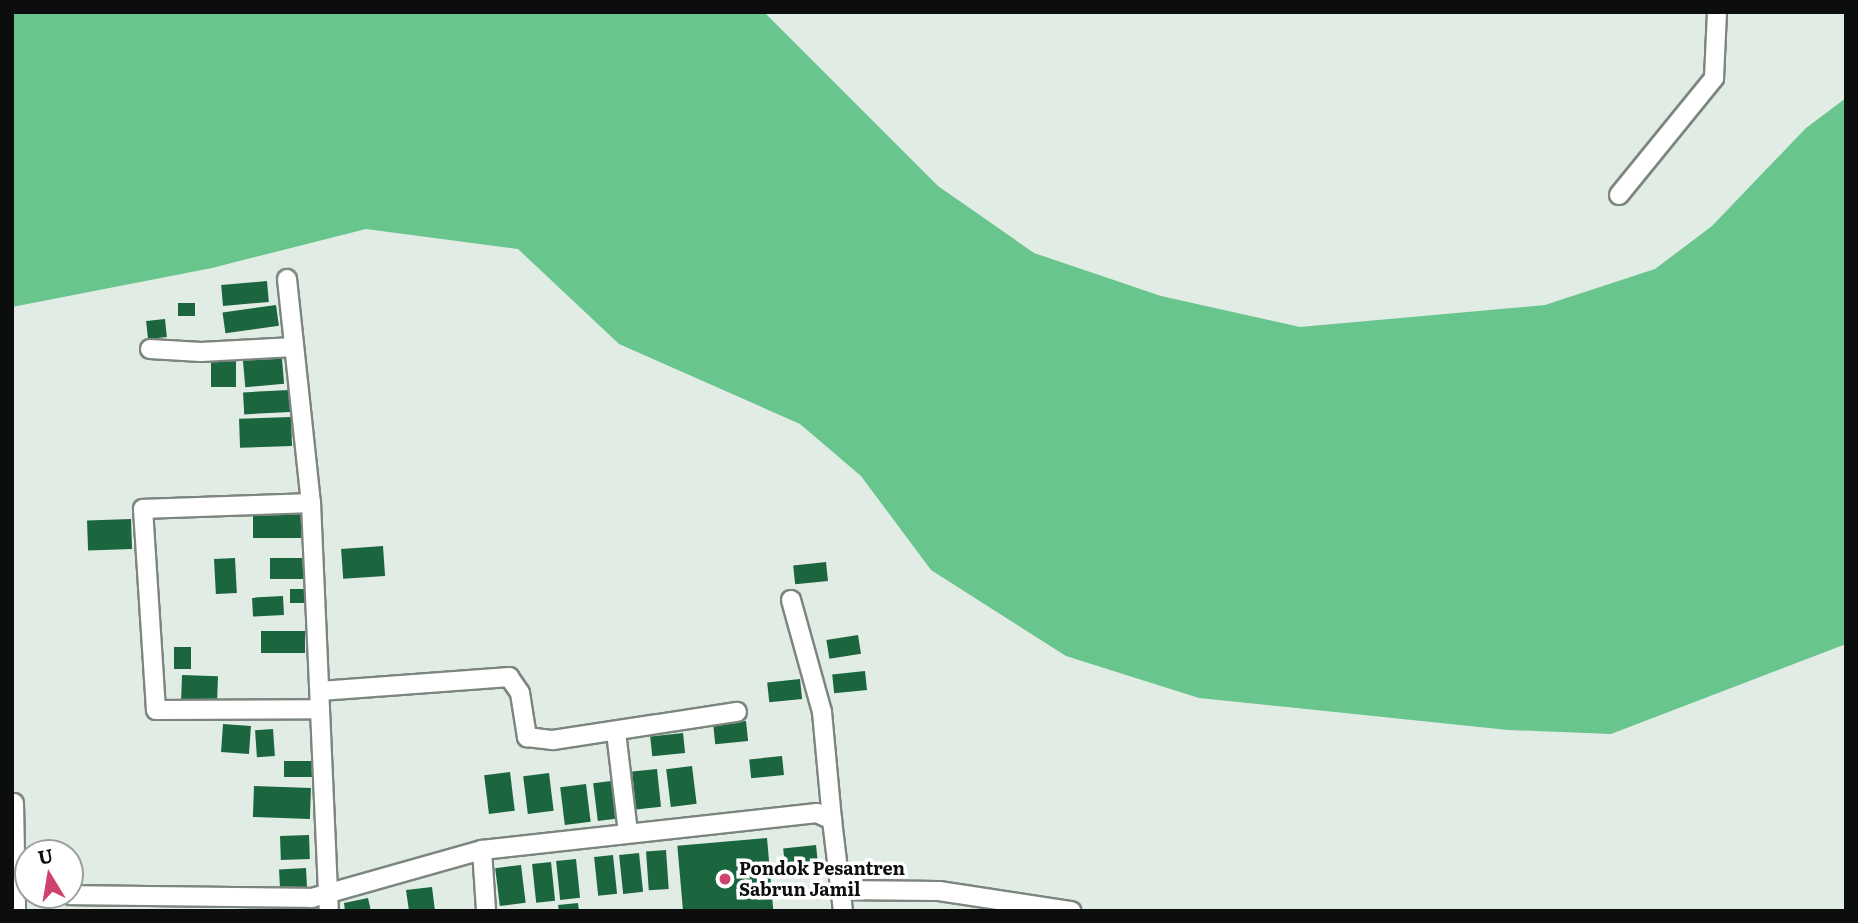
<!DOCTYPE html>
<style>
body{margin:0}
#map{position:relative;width:1858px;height:923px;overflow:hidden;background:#e1ece5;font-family:Literata,serif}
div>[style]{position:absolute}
.water>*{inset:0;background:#68c58e}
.building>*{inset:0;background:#1b663f;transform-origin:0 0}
.roads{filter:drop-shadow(2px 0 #7c867f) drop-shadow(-2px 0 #7c867f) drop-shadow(0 2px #7c867f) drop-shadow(0 -2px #7c867f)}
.minor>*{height:18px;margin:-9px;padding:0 9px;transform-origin:9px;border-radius:9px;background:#fff}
.dots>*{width:19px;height:19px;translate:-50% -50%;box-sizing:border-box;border:4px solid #fff;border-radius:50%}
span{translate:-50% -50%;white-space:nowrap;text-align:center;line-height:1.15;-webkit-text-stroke:7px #fff;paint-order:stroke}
.poi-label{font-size:18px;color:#0b0e0c;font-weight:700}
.left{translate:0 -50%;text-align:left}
.frame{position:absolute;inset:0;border:14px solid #0b0e0c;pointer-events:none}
.north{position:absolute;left:14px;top:839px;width:70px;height:70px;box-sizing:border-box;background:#fff;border:2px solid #9d9f9e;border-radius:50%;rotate:349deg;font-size:19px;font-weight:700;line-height:28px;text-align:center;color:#0b0e0c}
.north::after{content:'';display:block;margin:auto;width:24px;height:32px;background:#d0426e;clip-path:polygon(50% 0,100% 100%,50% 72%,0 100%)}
</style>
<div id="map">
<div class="water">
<div style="clip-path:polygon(12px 12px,764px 12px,938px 186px,1034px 253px,1161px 296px,1300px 327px,1545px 305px,1655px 269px,1712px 226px,1806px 128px,1846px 98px,1846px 644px,1611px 734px,1508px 730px,1199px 698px,1066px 656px,931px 570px,861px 476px,800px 424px,619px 344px,518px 249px,366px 229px,212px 268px,12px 307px)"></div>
</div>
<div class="building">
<div style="left:267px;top:281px;width:21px;height:46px;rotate:85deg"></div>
<div style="left:195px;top:303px;width:13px;height:17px;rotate:90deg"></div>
<div style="left:276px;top:305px;width:21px;height:54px;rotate:82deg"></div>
<div style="left:165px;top:319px;width:18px;height:19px;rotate:84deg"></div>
<div style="left:281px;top:348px;width:36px;height:39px;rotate:85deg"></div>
<div style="left:211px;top:349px;width:25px;height:38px"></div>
<div style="left:289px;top:390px;width:22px;height:46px;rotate:87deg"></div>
<div style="left:291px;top:417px;width:29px;height:52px;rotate:88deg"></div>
<div style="left:301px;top:509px;width:29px;height:48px;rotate:90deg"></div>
<div style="left:131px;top:519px;width:30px;height:44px;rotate:88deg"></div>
<div style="left:383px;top:546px;width:30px;height:42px;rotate:86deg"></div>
<div style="left:235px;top:558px;width:35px;height:21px;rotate:87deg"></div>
<div style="left:270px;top:558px;width:35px;height:21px"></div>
<div style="left:826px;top:562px;width:19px;height:33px;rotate:84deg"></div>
<div style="left:290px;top:589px;width:21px;height:14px"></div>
<div style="left:283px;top:596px;width:19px;height:31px;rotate:87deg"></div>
<div style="left:261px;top:631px;width:44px;height:22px"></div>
<div style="left:858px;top:635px;width:19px;height:32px;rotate:81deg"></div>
<div style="left:174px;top:647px;width:17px;height:22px"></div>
<div style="left:865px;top:671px;width:19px;height:33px;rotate:84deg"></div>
<div style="left:182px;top:675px;width:36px;height:29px;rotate:2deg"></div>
<div style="left:800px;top:679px;width:20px;height:33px;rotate:84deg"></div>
<div style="left:746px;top:721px;width:20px;height:33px;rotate:84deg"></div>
<div style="left:223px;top:724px;width:28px;height:28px;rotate:4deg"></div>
<div style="left:273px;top:729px;width:27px;height:18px;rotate:86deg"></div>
<div style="left:683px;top:733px;width:20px;height:33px;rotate:84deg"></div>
<div style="left:782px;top:756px;width:19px;height:33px;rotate:84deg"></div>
<div style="left:284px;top:761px;width:29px;height:16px"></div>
<div style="left:692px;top:766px;width:38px;height:26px;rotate:83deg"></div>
<div style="left:657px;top:769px;width:38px;height:25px;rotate:84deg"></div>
<div style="left:510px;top:772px;width:39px;height:26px;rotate:83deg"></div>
<div style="left:549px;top:773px;width:38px;height:26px;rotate:83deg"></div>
<div style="left:619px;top:780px;width:38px;height:26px;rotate:83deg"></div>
<div style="left:586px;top:784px;width:38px;height:26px;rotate:83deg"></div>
<div style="left:254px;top:786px;width:57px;height:31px;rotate:2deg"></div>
<div style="left:309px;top:835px;width:24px;height:29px;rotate:88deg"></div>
<div style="left:767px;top:838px;width:73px;height:90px;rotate:85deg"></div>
<div style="left:816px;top:845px;width:20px;height:33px;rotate:84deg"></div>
<div style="left:666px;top:850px;width:39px;height:20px;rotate:86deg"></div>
<div style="left:639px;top:853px;width:39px;height:20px;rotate:84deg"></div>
<div style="left:613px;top:855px;width:39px;height:19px;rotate:84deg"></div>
<div style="left:576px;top:859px;width:39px;height:20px;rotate:84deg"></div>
<div style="left:551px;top:862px;width:39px;height:19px;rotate:84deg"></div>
<div style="left:521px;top:865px;width:38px;height:26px;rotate:83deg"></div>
<div style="left:306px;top:868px;width:22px;height:27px;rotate:87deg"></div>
<div style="clip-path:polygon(432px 887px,435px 911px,409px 911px,406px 890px)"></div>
<div style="clip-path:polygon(368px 898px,371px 911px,345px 911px,344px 903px)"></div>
<div style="clip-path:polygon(578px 903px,579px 911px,559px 911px,558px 905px)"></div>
</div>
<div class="roads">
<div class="minor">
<div style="left:1619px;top:195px;width:151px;rotate:-50.9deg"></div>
<div style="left:1714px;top:78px;width:66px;rotate:-87.4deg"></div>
<div style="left:287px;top:279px;width:225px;rotate:83.9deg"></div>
<div style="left:311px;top:503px;width:408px;rotate:87.5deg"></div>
<div style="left:150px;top:349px;width:51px;rotate:3.4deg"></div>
<div style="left:201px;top:352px;width:93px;rotate:-3.1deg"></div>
<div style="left:311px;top:503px;width:168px;rotate:178deg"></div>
<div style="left:143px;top:509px;width:201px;rotate:86.3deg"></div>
<div style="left:156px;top:710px;width:164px;rotate:-0.3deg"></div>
<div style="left:791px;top:600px;width:116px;rotate:74.5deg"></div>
<div style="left:822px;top:712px;width:108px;rotate:84.7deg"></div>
<div style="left:320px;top:691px;width:190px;rotate:-4.2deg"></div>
<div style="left:509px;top:677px;width:19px;rotate:55deg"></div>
<div style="left:520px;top:693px;width:45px;rotate:81deg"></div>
<div style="left:527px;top:737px;width:26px;rotate:7deg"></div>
<div style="left:553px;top:740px;width:186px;rotate:-8.7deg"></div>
<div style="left:616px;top:732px;width:102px;rotate:83.2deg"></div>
<div style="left:14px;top:803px;width:108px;rotate:88.9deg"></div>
<div style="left:482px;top:850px;width:61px;rotate:86.2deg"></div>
<div style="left:839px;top:890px;width:100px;rotate:0.6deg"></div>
<div style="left:939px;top:891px;width:134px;rotate:8.6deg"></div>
<div style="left:70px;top:895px;width:242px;rotate:0.7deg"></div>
<div style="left:312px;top:898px;width:177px;rotate:-15.8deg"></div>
<div style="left:482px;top:850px;width:337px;rotate:-6.3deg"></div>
<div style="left:817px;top:813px;width:17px;rotate:25deg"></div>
<div style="left:832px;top:820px;width:92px;rotate:83.1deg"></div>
</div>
</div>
<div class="dots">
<div style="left:725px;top:879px;background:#d0426e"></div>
</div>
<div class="poi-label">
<span class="left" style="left:739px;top:879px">Pondok Pesantren<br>Sabrun Jamil</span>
</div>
<div class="frame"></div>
<div class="north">U</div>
</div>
